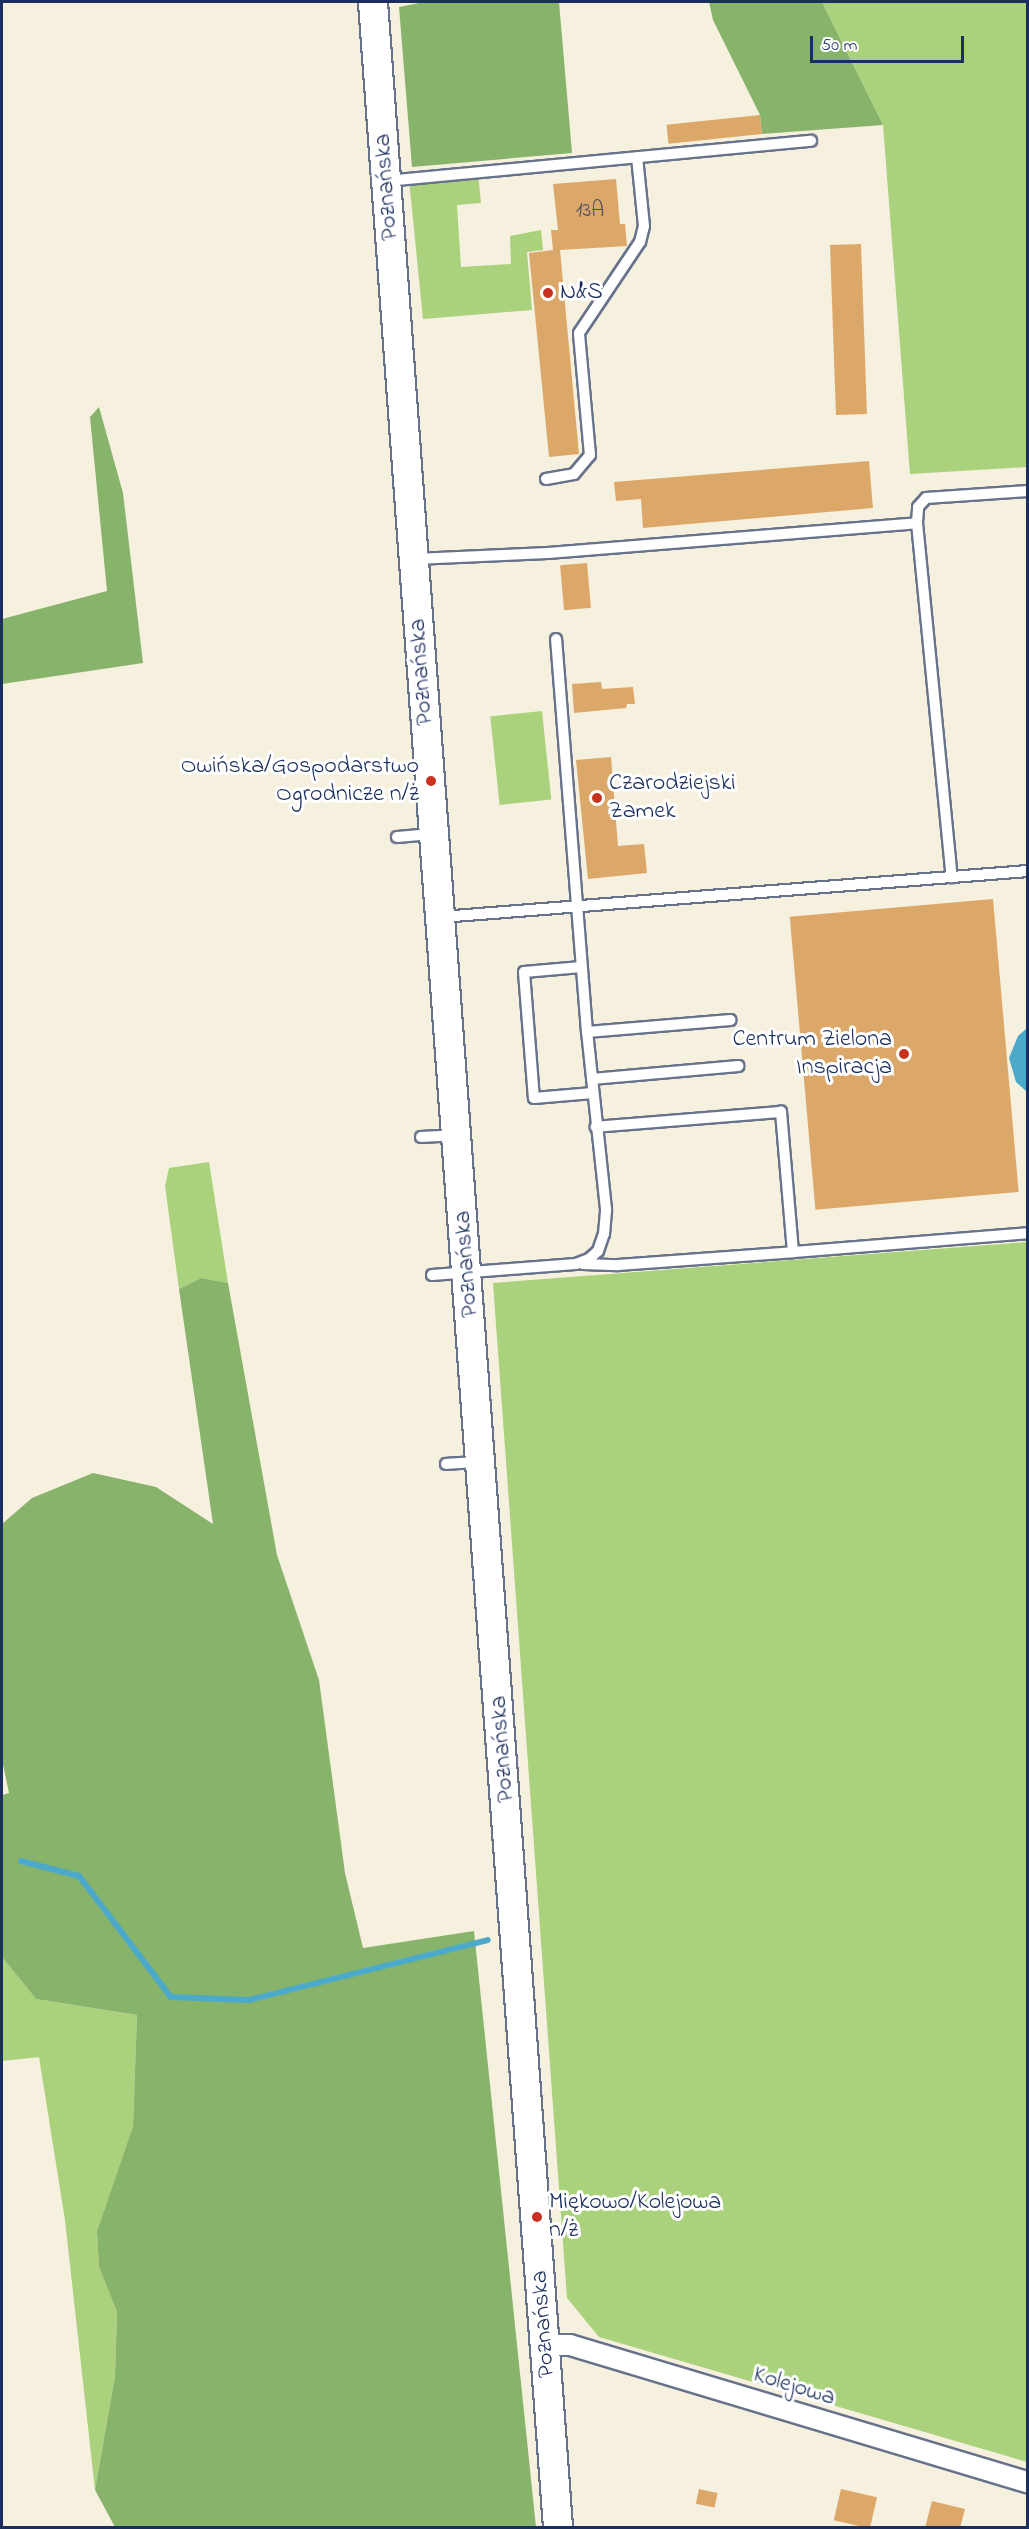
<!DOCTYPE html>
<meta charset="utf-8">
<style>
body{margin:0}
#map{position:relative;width:1029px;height:2529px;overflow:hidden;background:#f6f0df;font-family:"Indie Flower",sans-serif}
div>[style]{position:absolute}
.green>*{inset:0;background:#aad17b;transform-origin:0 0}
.forest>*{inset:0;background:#87b36b}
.water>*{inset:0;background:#4ca9ca}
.stream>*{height:6px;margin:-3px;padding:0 3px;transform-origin:3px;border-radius:3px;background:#4ca9ca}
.building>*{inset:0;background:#dca869;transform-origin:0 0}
.roads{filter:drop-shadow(2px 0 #68738b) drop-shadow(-2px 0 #68738b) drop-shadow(0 2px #68738b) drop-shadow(0 -2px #68738b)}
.service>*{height:10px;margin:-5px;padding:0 5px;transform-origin:5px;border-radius:5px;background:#fff}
.minor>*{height:20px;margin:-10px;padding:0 10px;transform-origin:10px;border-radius:10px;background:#fff}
.secondary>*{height:28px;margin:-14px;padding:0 14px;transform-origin:14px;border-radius:14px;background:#fff}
.dots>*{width:16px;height:16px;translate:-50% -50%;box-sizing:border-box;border:3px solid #fff;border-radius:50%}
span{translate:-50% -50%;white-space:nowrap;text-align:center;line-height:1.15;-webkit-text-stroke:6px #fff;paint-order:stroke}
.number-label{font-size:21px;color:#4b4d61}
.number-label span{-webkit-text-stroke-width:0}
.street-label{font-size:24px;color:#1b2f5e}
.poi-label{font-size:24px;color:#1b2f5e}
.left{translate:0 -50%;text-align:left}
.right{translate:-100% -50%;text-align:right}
.frame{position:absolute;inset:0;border:3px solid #1b2f5e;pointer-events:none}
.scale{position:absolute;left:810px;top:36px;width:154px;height:27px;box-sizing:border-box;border:3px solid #1b2f5e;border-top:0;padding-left:8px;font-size:18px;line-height:21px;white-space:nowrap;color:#1b2f5e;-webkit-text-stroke:4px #fff;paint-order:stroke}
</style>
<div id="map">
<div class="green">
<div style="clip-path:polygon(822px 2px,1027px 2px,1027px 467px,910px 474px,883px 125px)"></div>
<div style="clip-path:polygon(478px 173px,481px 203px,457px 205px,461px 267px,511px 264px,510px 236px,541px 230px,543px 250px,527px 252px,532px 310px,423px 319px,409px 179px)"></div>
<div style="left:542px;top:711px;width:89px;height:52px;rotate:84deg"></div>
<div style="clip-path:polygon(209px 1162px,228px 1283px,201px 1278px,179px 1289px,165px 1186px,169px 1168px)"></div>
<div style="clip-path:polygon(1027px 1242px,1028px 1242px,1027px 2462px,599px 2337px,567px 2298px,493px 1283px)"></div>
<div style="clip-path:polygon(2px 1957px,36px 1999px,137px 2015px,133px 2126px,97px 2231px,99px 2267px,117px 2312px,115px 2376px,95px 2490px,65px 2220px,39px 2057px,2px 2061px)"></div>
</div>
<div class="forest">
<div style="clip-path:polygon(424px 2px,559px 2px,572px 153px,412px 167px,399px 7px)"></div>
<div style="clip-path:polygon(709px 2px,822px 2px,883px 125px,762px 134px,760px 115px,713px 20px)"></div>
<div style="clip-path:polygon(99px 407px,123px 493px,143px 663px,2px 684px,2px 619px,107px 591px,90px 417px)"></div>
<div style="clip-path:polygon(201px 1278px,228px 1283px,277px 1555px,319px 1680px,345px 1873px,363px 1948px,474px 1931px,536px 2527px,115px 2527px,95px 2490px,115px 2376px,117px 2312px,99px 2267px,97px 2231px,133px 2126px,137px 2015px,36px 1999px,2px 1957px,2px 1795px,9px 1793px,2px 1760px,2px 1524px,32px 1498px,93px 1473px,156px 1487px,213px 1524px,179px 1289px)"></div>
</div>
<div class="water">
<div style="clip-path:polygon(1027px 1028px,1027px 1092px,1016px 1082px,1009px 1058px,1018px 1036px)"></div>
</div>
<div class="stream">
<div style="left:21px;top:1861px;width:60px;rotate:14.5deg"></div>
<div style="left:79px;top:1876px;width:152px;rotate:52.8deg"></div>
<div style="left:171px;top:1997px;width:78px;rotate:2.2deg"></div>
<div style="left:249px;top:2000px;width:246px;rotate:-14.1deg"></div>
</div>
<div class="building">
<div style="left:760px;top:115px;width:19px;height:94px;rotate:84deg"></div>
<div style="clip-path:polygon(616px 179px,620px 224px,625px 224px,627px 246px,560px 250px,579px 454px,549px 457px,529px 253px,553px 250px,551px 230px,558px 230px,553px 184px)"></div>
<div style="left:861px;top:244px;width:170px;height:31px;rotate:88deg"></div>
<div style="clip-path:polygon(869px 461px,873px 508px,643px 528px,641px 499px,616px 501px,614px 482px)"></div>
<div style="left:587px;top:563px;width:45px;height:27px;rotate:85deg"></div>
<div style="clip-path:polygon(601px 682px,602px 689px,633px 687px,635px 704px,627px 704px,626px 708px,574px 713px,572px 684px)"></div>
<div style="clip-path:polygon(611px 757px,618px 846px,644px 844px,647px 873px,588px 879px,576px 760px)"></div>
<div style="left:993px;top:899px;width:294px;height:204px;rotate:85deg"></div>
<div style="left:699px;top:2489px;width:19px;height:15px;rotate:12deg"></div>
<div style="left:841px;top:2489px;width:37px;height:32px;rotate:13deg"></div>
<div style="clip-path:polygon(932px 2501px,965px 2509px,960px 2528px,925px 2528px)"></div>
</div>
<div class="roads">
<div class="service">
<div style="left:386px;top:181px;width:427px;rotate:-5.4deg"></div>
<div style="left:546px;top:479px;width:28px;rotate:-10deg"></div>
<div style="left:574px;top:474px;width:25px;rotate:-50deg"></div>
<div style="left:590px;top:455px;width:122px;rotate:-95.2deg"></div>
<div style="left:579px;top:333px;width:110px;rotate:-56.2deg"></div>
<div style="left:640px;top:242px;width:16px;rotate:-76deg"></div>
<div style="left:644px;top:226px;width:69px;rotate:-95.8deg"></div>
<div style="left:917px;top:523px;width:16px;rotate:-86deg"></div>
<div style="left:918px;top:507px;width:12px;rotate:-48deg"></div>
<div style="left:926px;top:498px;width:102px;rotate:-3.9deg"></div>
<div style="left:415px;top:559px;width:133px;rotate:-2.6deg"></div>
<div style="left:548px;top:553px;width:370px;rotate:-4.6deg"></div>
<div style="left:917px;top:523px;width:356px;rotate:84.4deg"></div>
<div style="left:397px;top:837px;width:37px;rotate:-5deg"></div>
<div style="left:441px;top:917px;width:589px;rotate:-4.48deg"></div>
<div style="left:581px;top:967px;width:57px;rotate:175deg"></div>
<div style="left:524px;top:972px;width:126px;rotate:85.5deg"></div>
<div style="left:534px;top:1098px;width:59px;rotate:-4.8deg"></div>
<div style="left:587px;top:1032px;width:144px;rotate:-4.8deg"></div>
<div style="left:592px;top:1079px;width:147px;rotate:-5.1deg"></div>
<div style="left:421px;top:1137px;width:33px;rotate:-3deg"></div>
<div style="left:793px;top:1252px;width:236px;rotate:-4.6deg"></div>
<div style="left:583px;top:1264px;width:35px;rotate:2deg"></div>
<div style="left:618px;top:1265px;width:175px;rotate:-4.2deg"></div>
<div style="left:793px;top:1252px;width:141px;rotate:-94.9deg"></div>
<div style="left:781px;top:1112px;width:186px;rotate:175.4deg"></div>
<div style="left:432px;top:1275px;width:144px;rotate:-4.4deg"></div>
<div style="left:576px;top:1264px;width:14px;rotate:-21deg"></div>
<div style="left:589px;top:1259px;width:12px;rotate:-42deg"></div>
<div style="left:598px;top:1251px;width:18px;rotate:-71deg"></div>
<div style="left:604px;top:1234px;width:25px;rotate:-85deg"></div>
<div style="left:606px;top:1209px;width:178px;rotate:-96.1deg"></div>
<div style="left:587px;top:1032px;width:394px;rotate:-94.5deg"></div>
<div style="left:446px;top:1464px;width:32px;rotate:-4deg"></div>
</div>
<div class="minor">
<div style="left:545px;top:2345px;width:25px"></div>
<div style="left:570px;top:2345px;width:478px;rotate:16.7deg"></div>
</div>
<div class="secondary">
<div style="left:373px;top:2px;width:2533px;rotate:85.81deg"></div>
</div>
</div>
<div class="dots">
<div style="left:548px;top:293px;background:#c8321e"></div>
<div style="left:431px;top:781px;background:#c8321e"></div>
<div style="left:597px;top:798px;background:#c8321e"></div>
<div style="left:904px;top:1054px;background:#c8321e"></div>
<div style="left:537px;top:2217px;background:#c8321e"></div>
</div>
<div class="number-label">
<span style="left:590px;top:211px">13A</span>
</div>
<div class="street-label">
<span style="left:387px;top:187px;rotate:-94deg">Poznańska</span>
<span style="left:422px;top:672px;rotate:-94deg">Poznańska</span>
<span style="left:467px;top:1264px;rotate:-94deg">Poznańska</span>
<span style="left:503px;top:1749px;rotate:-94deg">Poznańska</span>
<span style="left:544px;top:2324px;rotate:-94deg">Poznańska</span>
<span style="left:794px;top:2387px;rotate:17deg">Kolejowa</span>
</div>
<div class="poi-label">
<span class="left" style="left:560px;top:293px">N&amp;S</span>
<span class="right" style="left:419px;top:781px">Owińska/Gospodarstwo<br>Ogrodnicze n/ż</span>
<span class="left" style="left:609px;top:798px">Czarodziejski<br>Zamek</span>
<span class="right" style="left:892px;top:1054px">Centrum Zielona<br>Inspiracja</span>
<span class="left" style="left:549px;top:2217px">Miękowo/Kolejowa<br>n/ż</span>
</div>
<div class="frame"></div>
<div class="scale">50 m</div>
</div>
